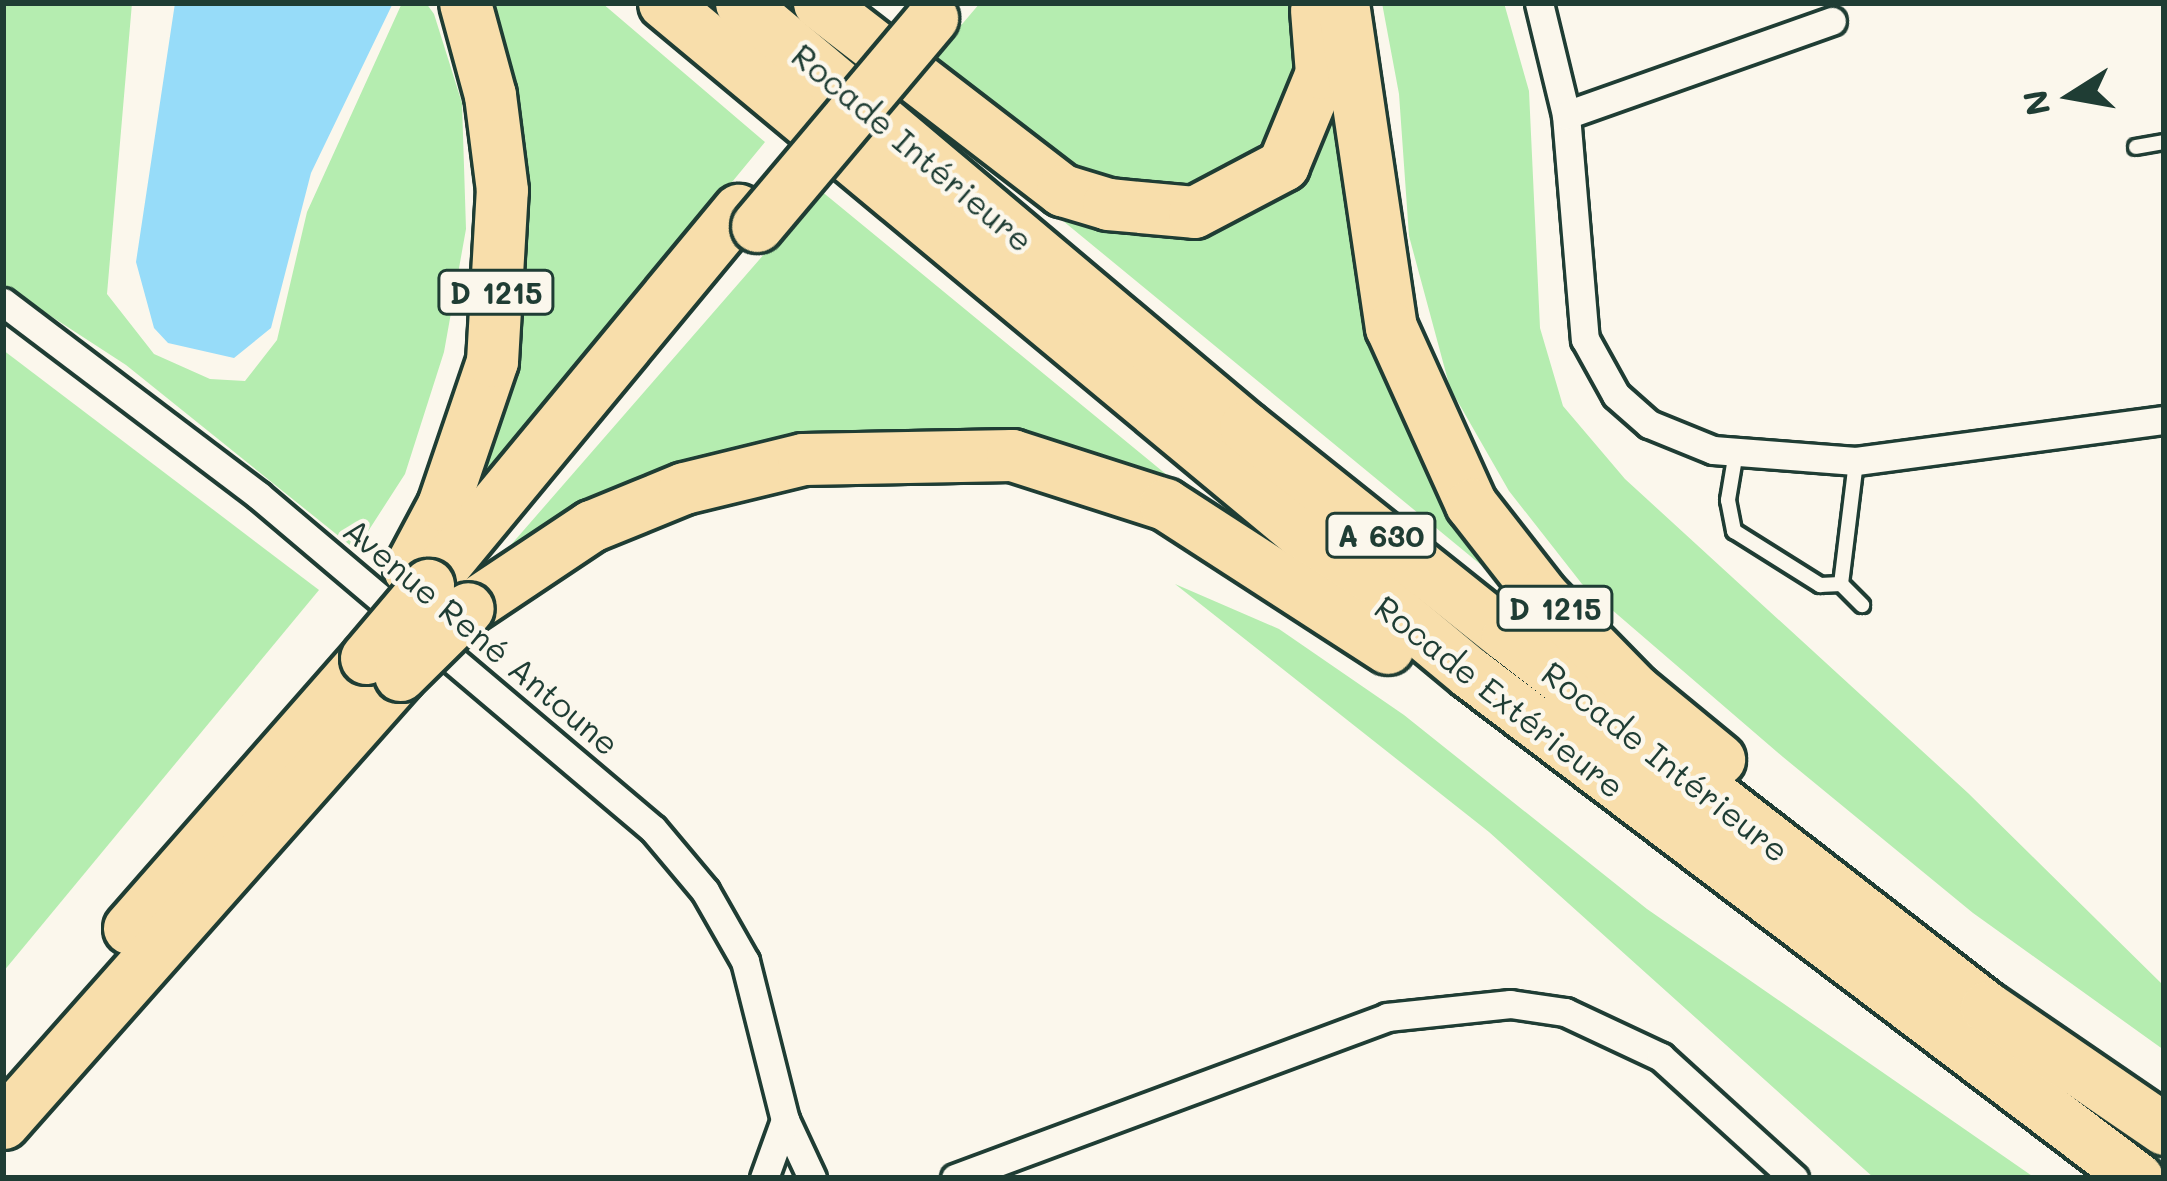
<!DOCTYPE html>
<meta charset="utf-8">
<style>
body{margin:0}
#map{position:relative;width:2167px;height:1181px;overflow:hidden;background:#fbf7ec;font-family:Mali,sans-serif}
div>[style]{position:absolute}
.green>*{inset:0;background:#b5edb0}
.water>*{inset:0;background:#97dcf9}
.roads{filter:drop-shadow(3px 0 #1f3d34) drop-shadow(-3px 0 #1f3d34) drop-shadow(0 3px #1f3d34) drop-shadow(0 -3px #1f3d34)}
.lane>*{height:14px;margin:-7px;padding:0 7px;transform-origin:7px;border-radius:7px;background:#fbf7ec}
.street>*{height:27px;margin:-13.5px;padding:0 13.5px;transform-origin:13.5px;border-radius:13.5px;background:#fbf7ec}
.highway>*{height:51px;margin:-25.5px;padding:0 25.5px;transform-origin:25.5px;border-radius:25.5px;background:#f8deab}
.bridges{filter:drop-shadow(3px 0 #1f3d34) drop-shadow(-3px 0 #1f3d34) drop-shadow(0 3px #1f3d34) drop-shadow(0 -3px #1f3d34)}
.highway-bridge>*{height:51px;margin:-25.5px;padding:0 25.5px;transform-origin:25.5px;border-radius:25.5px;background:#f8deab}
span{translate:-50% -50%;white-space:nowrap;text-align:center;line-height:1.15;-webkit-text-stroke:9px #fbf7ec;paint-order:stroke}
.shield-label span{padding:3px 9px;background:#fbf7ec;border:3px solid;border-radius:9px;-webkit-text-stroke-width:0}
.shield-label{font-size:30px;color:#1f3d34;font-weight:700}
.street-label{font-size:33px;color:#1f3d34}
.frame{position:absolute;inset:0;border:6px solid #1f3d34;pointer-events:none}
.north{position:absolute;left:2011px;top:36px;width:120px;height:120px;-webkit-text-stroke:9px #fbf7ec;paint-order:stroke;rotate:259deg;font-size:33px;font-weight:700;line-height:48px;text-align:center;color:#1f3d34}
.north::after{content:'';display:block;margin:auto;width:42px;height:54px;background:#1f3d34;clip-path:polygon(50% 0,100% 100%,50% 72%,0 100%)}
</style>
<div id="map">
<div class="green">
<div style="clip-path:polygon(3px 3px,132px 3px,107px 294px,154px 354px,210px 379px,245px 381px,277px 340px,307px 212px,402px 3px,426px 3px,434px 14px,462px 103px,466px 229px,444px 352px,405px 474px,356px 550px,126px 365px,3px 285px)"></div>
<div style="clip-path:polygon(479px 3px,602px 3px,765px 142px,460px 512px,488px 438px)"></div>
<div style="clip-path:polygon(980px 3px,1290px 3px,1299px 24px,1298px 78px,1276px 130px,1239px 162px,1192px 186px,1133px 186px,1064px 162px,930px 62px)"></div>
<div style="clip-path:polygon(1382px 3px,1504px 3px,1529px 91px,1540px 328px,1563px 406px,1625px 479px,1968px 793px,2164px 986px,2164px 1050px,1973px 913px,1783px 757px,1582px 584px,1509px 491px,1450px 388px,1409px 236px,1399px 94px)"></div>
<div style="clip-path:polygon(1337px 91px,1355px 198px,1503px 583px,1000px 169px,1194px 226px)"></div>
<div style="clip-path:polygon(820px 190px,1184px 489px,949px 431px,831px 433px,496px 562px)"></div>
<div style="clip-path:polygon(3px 350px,319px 590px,3px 972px)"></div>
<div style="clip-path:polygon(1175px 584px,1279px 629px,1404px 715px,1647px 909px,2035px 1178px,1874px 1178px,1489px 832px)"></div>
</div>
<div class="water">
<div style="clip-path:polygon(175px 3px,393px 3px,311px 173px,271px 328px,234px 358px,168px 343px,154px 328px,136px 262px)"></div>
</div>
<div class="roads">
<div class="lane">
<div style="left:2136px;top:147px;width:28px;rotate:-10deg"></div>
<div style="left:1736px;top:452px;width:49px;rotate:99.5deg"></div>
<div style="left:1728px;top:500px;width:32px;rotate:79deg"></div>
<div style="left:1734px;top:531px;width:102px;rotate:32.1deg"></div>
<div style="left:1820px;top:585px;width:21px;rotate:-3deg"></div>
<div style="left:1841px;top:584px;width:124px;rotate:-83deg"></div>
<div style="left:1841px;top:584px;width:30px;rotate:45deg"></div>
</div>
<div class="street">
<div style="left:1539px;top:3px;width:115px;rotate:76.4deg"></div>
<div style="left:1566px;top:115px;width:225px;rotate:85.2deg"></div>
<div style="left:1585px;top:339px;width:64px;rotate:61deg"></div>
<div style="left:1616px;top:395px;width:44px;rotate:41.3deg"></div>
<div style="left:1649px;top:424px;width:69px;rotate:22.1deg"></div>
<div style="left:1713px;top:450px;width:143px;rotate:4.4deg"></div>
<div style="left:1856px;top:461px;width:311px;rotate:-7.6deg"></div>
<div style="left:1566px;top:115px;width:282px;rotate:-19.5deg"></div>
<div style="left:3px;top:302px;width:320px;rotate:37.1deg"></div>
<div style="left:258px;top:495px;width:517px;rotate:40.22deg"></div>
<div style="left:653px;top:829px;width:81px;rotate:50deg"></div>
<div style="left:705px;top:891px;width:81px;rotate:60.3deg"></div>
<div style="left:745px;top:961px;width:164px;rotate:75.9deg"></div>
<div style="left:785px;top:1120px;width:64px;rotate:65deg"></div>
<div style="left:764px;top:1178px;width:62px;rotate:-70.1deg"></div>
<div style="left:955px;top:1178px;width:461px;rotate:-20.4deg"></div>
<div style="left:1387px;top:1017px;width:124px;rotate:-6deg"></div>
<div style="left:1510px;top:1004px;width:56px;rotate:8.3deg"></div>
<div style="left:1565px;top:1012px;width:106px;rotate:25.1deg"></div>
<div style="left:1661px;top:1057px;width:180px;rotate:42.3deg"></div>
</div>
<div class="highway">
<div style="left:664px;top:3px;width:1048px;rotate:39.74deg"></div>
<div style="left:1470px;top:673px;width:837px;rotate:37.13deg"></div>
<div style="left:741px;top:3px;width:659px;rotate:40.07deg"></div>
<div style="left:1245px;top:427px;width:335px;rotate:38.6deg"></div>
<div style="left:1507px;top:636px;width:606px;rotate:37.76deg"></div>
<div style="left:1986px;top:1007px;width:216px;rotate:34.4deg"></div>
<div style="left:819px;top:3px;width:307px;rotate:37.6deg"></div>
<div style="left:1062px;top:190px;width:48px;rotate:16.9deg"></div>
<div style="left:1108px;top:204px;width:86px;rotate:5.3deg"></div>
<div style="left:1194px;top:212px;width:101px;rotate:-27.8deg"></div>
<div style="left:1283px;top:165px;width:100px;rotate:-67.6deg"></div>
<div style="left:1321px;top:73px;width:63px;rotate:-94.5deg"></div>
<div style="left:1343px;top:3px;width:328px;rotate:81.6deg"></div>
<div style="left:1391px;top:327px;width:194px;rotate:65.7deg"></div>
<div style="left:1471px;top:504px;width:115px;rotate:52deg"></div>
<div style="left:1542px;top:595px;width:133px;rotate:45.6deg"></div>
<div style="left:1635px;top:690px;width:109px;rotate:39.4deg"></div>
<div style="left:409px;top:569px;width:72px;rotate:-62deg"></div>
<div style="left:443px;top:505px;width:152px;rotate:-71.2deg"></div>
<div style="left:492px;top:361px;width:171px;rotate:-86.7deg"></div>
<div style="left:502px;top:190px;width:96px;rotate:-97.2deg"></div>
<div style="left:490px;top:95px;width:95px;rotate:-105.2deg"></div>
<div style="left:428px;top:585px;width:487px;rotate:-50.4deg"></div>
<div style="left:468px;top:608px;width:148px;rotate:-33.7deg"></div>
<div style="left:591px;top:526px;width:100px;rotate:-22.2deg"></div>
<div style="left:684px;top:488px;width:122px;rotate:-13.7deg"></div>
<div style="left:803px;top:459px;width:209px;rotate:-1.1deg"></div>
<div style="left:1012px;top:455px;width:161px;rotate:17.8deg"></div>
<div style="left:1165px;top:504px;width:265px;rotate:32.9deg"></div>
<div style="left:129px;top:928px;width:359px;rotate:-48.7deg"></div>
<div style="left:3px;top:1123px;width:599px;rotate:-48.45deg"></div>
</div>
</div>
<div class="bridges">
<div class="highway-bridge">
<div style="left:757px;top:226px;width:272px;rotate:-49.9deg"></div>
<div style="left:366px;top:658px;width:96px;rotate:-49.7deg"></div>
<div style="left:400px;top:675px;width:95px;rotate:-44.6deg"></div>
</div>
</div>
<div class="shield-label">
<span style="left:496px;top:292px">D 1215</span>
<span style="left:1381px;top:535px">A 630</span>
<span style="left:1555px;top:608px">D 1215</span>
</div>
<div class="street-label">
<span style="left:913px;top:147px;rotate:40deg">Rocade Intérieure</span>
<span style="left:482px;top:636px;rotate:40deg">Avenue René Antoune</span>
<span style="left:1500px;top:696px;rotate:38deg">Rocade Extérieure</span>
<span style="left:1666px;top:761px;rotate:38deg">Rocade Intérieure</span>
</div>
<div class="frame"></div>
<div class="north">N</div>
</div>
